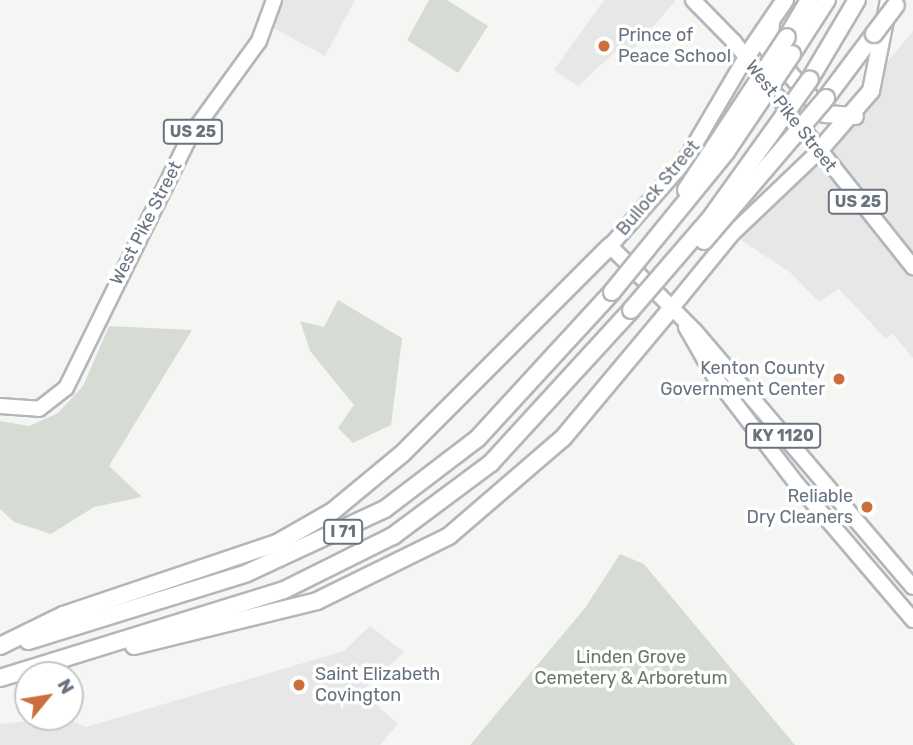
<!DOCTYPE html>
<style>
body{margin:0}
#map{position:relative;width:913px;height:745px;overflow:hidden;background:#f5f6f3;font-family:Rubik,sans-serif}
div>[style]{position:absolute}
.built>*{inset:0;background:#e6e7e6}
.green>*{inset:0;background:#d6dcd4}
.roads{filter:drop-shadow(2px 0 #b3b6ba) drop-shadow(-2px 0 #b3b6ba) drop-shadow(0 2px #b3b6ba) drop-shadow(0 -2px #b3b6ba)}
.primary>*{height:14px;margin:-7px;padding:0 7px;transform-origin:7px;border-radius:7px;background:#fff}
.highway>*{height:16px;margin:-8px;padding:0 8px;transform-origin:8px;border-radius:8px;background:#fff}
.bridges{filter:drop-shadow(2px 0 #b4b7ba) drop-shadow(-2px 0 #b4b7ba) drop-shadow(0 2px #b4b7ba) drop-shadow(0 -2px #b4b7ba)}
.highway-bridge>*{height:16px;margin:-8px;padding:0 8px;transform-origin:8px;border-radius:8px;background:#fff}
.dots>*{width:19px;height:19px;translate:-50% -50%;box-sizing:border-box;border:4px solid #fff;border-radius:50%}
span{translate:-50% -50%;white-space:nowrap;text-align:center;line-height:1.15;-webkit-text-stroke:7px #fff;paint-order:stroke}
.shield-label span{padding:2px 5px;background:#fff;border:2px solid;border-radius:5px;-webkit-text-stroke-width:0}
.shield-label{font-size:16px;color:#687380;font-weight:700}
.poi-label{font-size:18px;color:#687380}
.left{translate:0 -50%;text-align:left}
.right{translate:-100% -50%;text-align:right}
.street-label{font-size:18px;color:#687380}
.park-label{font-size:18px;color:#687866}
.north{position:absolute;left:14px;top:661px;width:70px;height:70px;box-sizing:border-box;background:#fff;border:2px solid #c3c7cc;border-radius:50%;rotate:60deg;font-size:19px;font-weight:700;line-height:28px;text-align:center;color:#687380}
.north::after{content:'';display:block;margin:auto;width:24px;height:32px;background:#cd6d3b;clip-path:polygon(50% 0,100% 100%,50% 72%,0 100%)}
</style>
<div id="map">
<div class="built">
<div style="clip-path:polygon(274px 0,355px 0,325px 56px,266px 24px)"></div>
<div style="clip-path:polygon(604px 0,676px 0,626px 58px,616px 51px,578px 86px,554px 70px)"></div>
<div style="clip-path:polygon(913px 31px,913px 358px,892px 333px,886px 339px,839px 289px,819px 302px,791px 273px,732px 234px,793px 175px)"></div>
<div style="clip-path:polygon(370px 626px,404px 652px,362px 691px,398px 724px,380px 745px,0 745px,0 724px,63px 717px,86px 727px,344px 651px)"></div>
</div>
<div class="green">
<div style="clip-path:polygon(429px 0,447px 0,488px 26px,458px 73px,407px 40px)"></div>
<div style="clip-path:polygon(338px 300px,402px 338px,391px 425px,353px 443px,338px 428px,354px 405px,310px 351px,300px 321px,324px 327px)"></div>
<div style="clip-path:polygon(109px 326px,192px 330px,109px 466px,142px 497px,94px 507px,51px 534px,14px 522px,0 509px,0 421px,29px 426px,58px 413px,83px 386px)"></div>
<div style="clip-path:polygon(620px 554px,644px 564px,795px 745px,470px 745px,585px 608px)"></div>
</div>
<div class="roads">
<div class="primary">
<div style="left:693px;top:0;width:59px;rotate:45.7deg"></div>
<div style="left:734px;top:42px;width:288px;rotate:51.5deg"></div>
<div style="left:746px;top:57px;width:121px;rotate:120.4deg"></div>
<div style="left:685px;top:161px;width:113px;rotate:131.4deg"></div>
<div style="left:610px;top:246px;width:120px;rotate:45deg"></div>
<div style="left:695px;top:331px;width:336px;rotate:49.6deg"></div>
<div style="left:670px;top:310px;width:98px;rotate:-50.8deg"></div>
<div style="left:732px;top:234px;width:119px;rotate:-43.6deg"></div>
<div style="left:686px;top:327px;width:56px;rotate:60.3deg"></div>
<div style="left:714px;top:376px;width:136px;rotate:52.5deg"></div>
<div style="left:797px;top:484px;width:179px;rotate:49.5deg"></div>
<div style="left:0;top:406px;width:39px;rotate:4deg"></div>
<div style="left:39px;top:409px;width:34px;rotate:-38deg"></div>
<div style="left:66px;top:388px;width:281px;rotate:-63.8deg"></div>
<div style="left:190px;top:136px;width:117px;rotate:-54deg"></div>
<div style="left:259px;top:41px;width:44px;rotate:-69.9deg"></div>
</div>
<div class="highway">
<div style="left:771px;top:24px;width:25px;rotate:97deg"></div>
<div style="left:768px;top:49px;width:86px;rotate:48.8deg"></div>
<div style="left:825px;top:114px;width:30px;rotate:4deg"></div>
<div style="left:787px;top:37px;width:43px;rotate:-59.3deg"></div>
<div style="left:792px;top:54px;width:64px;rotate:-57.1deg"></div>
<div style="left:746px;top:57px;width:69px;rotate:-55.6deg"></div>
<div style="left:810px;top:79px;width:92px;rotate:-59.3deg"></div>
<div style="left:826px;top:98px;width:80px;rotate:-53.1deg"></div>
<div style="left:818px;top:152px;width:81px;rotate:-49deg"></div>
<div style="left:871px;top:91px;width:93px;rotate:-78.8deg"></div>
<div style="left:28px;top:641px;width:229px;rotate:-17.2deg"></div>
<div style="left:247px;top:573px;width:152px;rotate:-24.9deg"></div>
<div style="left:385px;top:509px;width:116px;rotate:-37.3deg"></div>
<div style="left:477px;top:439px;width:200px;rotate:-47.4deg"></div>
<div style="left:0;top:646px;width:70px;rotate:-26.2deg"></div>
<div style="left:63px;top:615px;width:226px;rotate:-18.6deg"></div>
<div style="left:277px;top:543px;width:64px;rotate:-29.7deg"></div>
<div style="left:333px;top:511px;width:89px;rotate:-39.6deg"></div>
<div style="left:402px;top:454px;width:294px;rotate:-45deg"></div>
<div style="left:134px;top:646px;width:188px;rotate:-13.8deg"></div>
<div style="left:317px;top:601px;width:147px;rotate:-26.2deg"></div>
<div style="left:449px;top:536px;width:150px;rotate:-40.7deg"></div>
<div style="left:563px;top:438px;width:167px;rotate:-50.1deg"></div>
<div style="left:0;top:678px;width:297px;rotate:-17.2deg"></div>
<div style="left:284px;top:590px;width:122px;rotate:-26.4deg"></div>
<div style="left:393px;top:536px;width:122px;rotate:-36.7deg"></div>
<div style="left:491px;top:463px;width:207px;rotate:-47.5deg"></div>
</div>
</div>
<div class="bridges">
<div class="highway-bridge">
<div style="left:874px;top:34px;width:36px;rotate:-53deg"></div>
<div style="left:686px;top:190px;width:183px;rotate:-56.6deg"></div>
<div style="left:704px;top:241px;width:188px;rotate:-49.5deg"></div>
<div style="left:612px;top:292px;width:181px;rotate:-50.8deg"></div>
<div style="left:726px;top:152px;width:118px;rotate:-56deg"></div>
<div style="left:631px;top:310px;width:124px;rotate:-49.2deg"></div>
<div style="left:712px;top:216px;width:168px;rotate:-54.4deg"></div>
</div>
</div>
<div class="dots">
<div style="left:604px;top:46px;background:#cd6d3b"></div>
<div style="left:839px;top:379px;background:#cd6d3b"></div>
<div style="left:867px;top:507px;background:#cd6d3b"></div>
<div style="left:299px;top:685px;background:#cd6d3b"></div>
</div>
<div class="shield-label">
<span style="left:193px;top:132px">US 25</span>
<span style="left:858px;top:202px">US 25</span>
<span style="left:783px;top:436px">KY 1120</span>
<span style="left:343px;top:532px">I 71</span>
</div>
<div class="poi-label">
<span class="left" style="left:618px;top:46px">Prince of<br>Peace School</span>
<span class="right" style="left:825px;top:379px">Kenton County<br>Government Center</span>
<span class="right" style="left:853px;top:507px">Reliable<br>Dry Cleaners</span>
<span class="left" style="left:315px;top:685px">Saint Elizabeth<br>Covington</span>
</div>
<div class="street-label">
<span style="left:791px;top:116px;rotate:52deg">West Pike Street</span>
<span style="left:658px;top:188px;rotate:-50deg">Bullock Street</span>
<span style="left:146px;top:223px;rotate:-63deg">West Pike Street</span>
</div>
<div class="park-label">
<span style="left:631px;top:668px">Linden Grove<br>Cemetery &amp; Arboretum</span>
</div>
<div class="north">N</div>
</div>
